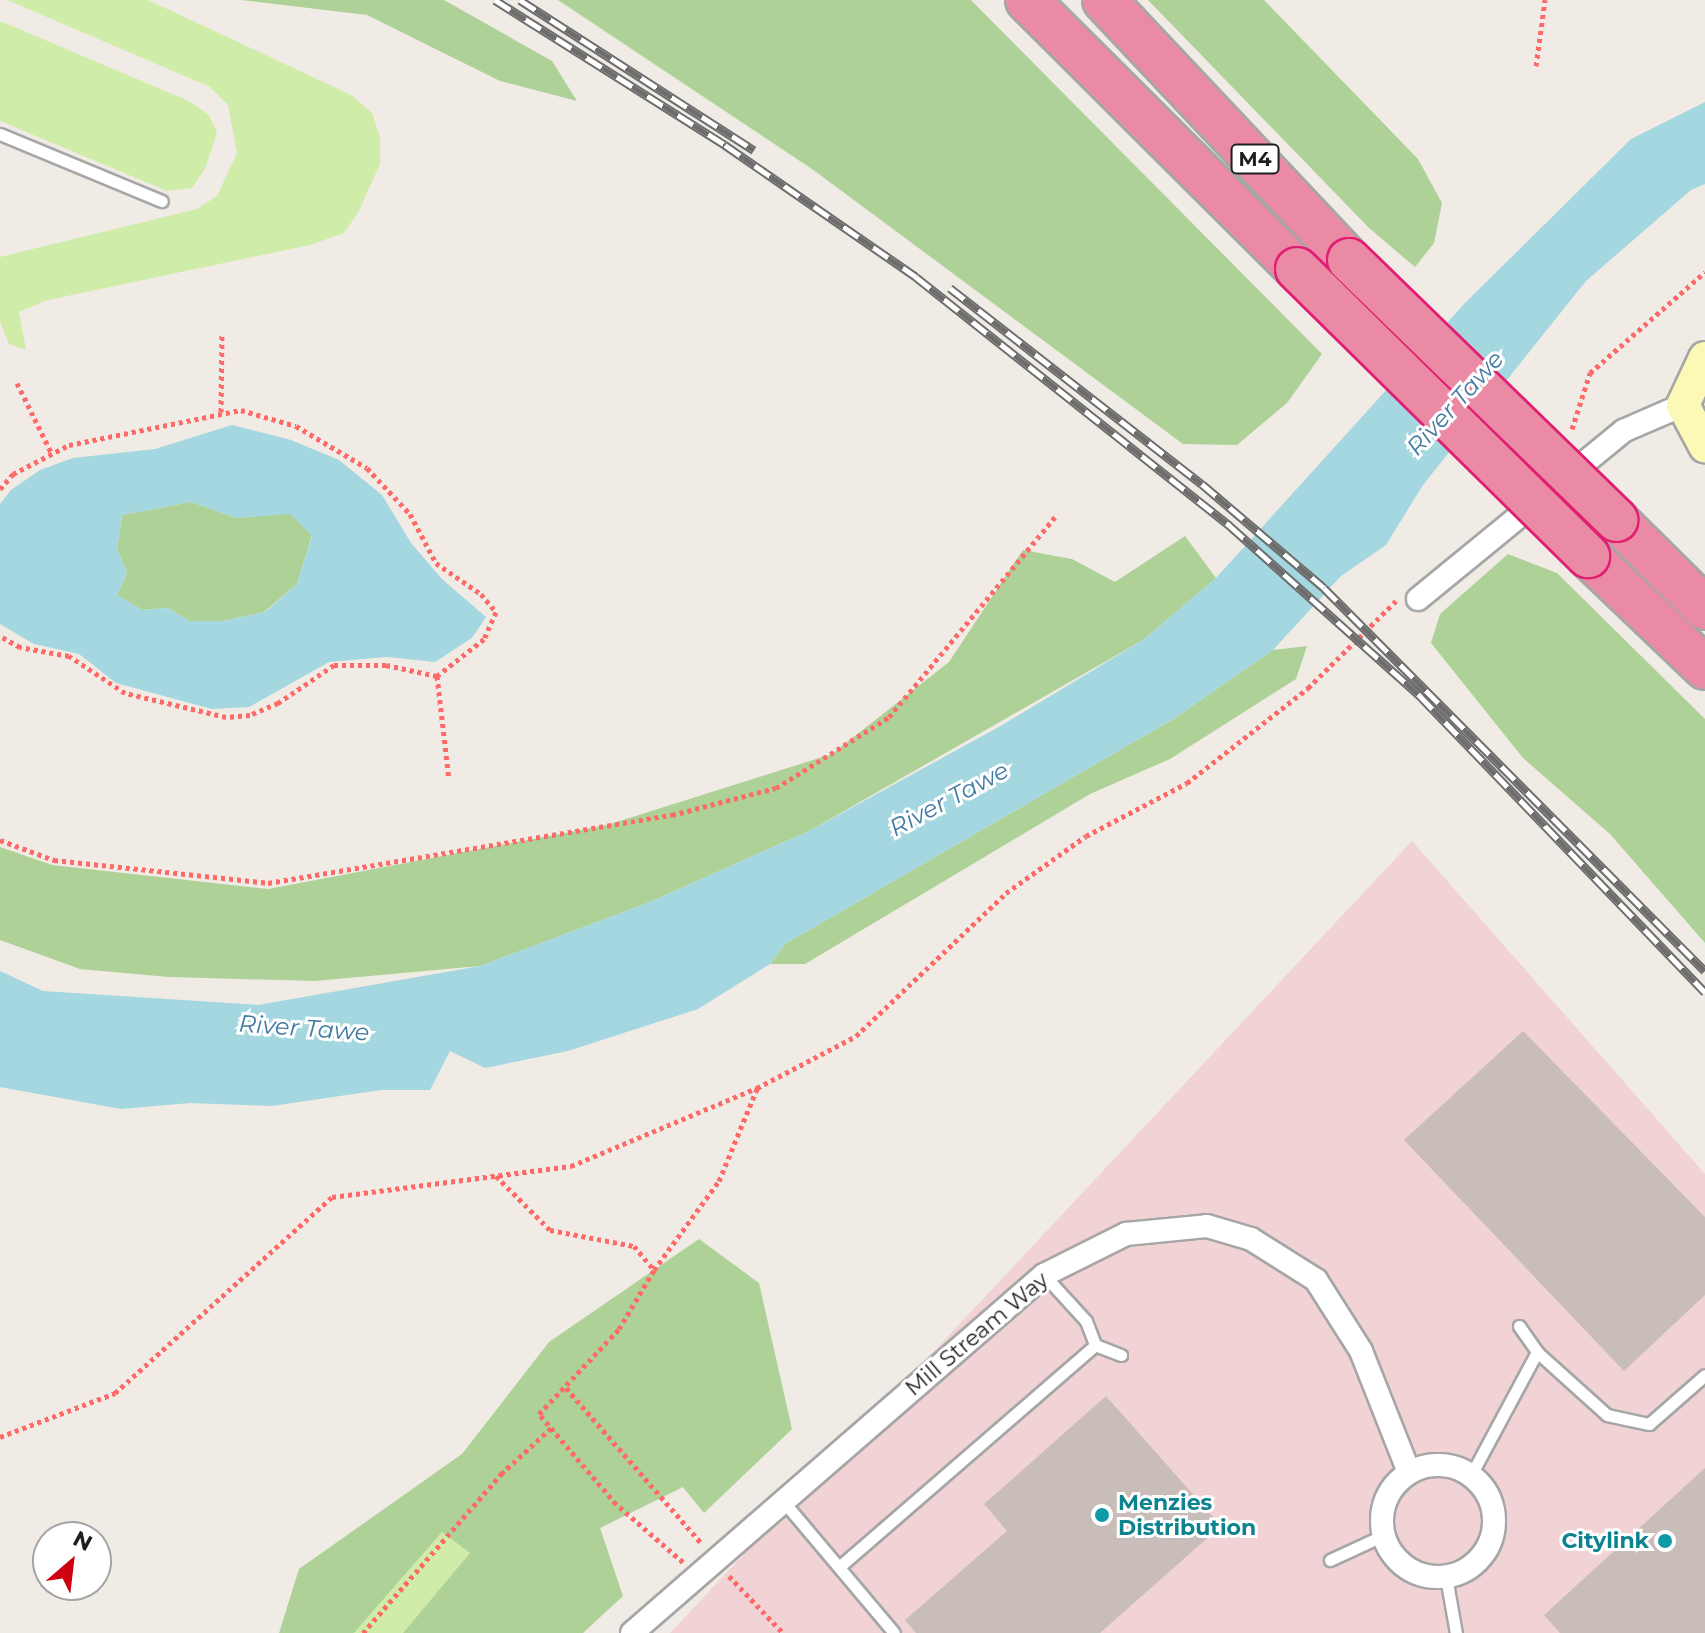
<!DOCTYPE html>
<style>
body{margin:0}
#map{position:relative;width:1705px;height:1633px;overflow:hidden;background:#f0ebe5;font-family:Montserrat,sans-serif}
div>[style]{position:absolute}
.commercial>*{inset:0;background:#f1d3d5}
.grass>*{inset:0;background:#d0eca9}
.forest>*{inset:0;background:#aed198}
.water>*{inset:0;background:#a4d7df}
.building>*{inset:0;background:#c8bdb8}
.path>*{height:5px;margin-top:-2.5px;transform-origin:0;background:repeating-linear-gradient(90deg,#fe6a68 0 4px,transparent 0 8px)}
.roads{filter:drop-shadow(2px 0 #a6a6a6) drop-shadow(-2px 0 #a6a6a6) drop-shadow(0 2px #a6a6a6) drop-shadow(0 -2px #a6a6a6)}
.lane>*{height:11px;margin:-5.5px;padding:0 5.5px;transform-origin:5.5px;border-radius:5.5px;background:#fff}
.street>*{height:22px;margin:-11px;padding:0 11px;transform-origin:11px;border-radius:11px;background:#fff}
.street>.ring{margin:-11px;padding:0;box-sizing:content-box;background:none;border:22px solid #fff;border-radius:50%}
.secondary>*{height:32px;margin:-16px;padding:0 16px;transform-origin:16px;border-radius:16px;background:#fcf9b7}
.highway>*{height:42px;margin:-21px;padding:0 21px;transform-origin:21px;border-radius:21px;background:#ea8aa4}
.rail>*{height:9px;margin-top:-4.5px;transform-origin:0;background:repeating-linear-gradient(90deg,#fff 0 18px,#6d6d6d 0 36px);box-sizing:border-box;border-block:2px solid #6d6d6d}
.bridges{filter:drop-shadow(2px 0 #e11f72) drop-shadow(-2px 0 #e11f72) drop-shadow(0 2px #e11f72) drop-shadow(0 -2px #e11f72)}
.highway-bridge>*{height:42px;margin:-21px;padding:0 21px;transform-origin:21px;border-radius:21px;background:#ea8aa4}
.dots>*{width:22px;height:22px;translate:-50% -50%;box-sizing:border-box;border:4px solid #fff;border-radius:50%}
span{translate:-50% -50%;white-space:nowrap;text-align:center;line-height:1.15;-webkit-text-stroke:6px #fff;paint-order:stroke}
.shield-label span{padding:2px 6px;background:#fff;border:2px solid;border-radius:6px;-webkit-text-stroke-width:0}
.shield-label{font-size:20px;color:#1f1f1f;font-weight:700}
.street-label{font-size:22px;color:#1f1f1f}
.culture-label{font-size:22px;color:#0d838f;font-weight:700}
.left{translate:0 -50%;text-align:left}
.right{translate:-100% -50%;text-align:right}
.water-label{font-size:24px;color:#427aa2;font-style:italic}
.north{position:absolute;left:32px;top:1521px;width:80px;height:80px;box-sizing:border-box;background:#fff;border:2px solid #a5a5a5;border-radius:50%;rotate:28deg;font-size:22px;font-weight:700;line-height:32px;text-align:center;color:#1f1f1f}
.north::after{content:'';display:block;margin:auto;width:28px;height:36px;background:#ce0012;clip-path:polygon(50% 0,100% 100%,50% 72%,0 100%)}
</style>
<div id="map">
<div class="commercial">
<div style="clip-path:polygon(1412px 841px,1705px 1174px,1705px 1633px,670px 1633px)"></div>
</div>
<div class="grass">
<div style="clip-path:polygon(7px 0,148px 0,351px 95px,372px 113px,380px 137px,380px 164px,358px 213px,344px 233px,310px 245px,48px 300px,19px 312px,26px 350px,9px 344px,0 321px,0 257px,197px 209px,217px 196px,237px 153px,228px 105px,210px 87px)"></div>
<div style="clip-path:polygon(0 21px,189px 101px,209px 115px,217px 133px,205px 169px,192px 188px,167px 191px,0 121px)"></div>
<div style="clip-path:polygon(442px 1532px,471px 1553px,403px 1633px,354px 1633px)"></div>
</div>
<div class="forest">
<div style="clip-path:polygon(241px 0,444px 0,552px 61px,577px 101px,500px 81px,367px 15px)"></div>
<div style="clip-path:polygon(558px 0,971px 0,1322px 354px,1287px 403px,1237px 445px,1183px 444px,812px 169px)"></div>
<div style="clip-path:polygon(1148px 0,1264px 0,1418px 159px,1442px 203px,1434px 243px,1415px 267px,1369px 228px)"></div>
<div style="clip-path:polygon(191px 502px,236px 518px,290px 513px,312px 535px,297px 584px,264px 612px,223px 621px,189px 621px,168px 608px,142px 610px,117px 595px,127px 573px,117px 549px,122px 515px)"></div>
<div style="clip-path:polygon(1185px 536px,1216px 578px,1143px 640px,811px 830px,650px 902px,480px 966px,315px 981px,169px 977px,80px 969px,0 940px,0 847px,52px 865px,268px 889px,607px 825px,832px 754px,949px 662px,1023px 550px,1072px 559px,1115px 582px)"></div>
<div style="clip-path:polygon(1508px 554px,1557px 573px,1705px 719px,1705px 943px,1610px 834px,1523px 758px,1431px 643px,1440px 614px)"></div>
<div style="clip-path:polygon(1307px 646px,1296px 679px,1170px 759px,1090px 794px,805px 964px,770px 964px,785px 944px,1175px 718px,1273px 650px)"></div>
<div style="clip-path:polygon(699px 1239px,759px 1283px,792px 1429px,704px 1513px,683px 1487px,600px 1528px,623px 1596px,583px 1633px,403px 1633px,470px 1553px,442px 1532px,354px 1633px,279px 1633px,299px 1569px,462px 1454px,549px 1342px)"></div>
</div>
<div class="water">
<div style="clip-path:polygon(1705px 102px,1705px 184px,1691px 190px,1586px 281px,1423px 485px,1386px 545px,1341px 576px,1273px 650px,1175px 718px,785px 944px,770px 964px,698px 1009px,568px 1051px,485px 1068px,450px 1051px,430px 1090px,381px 1090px,272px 1106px,190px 1103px,121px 1109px,0 1087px,0 971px,43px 991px,258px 1005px,480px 966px,650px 902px,811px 830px,1004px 724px,1143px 640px,1216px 578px,1465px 303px,1631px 139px)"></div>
<div style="clip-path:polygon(evenodd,232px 425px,291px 440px,339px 460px,382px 495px,411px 543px,442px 579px,486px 617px,472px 638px,435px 662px,387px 657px,329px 662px,249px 707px,212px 709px,116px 683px,79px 654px,34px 644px,0 624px,0 504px,11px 490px,40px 470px,73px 458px,155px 449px,232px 425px,191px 502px,236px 518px,290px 514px,312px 536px,297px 584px,265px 612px,223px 621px,189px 621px,168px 608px,142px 610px,117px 595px,127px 573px,117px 549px,122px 515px,191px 502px)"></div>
</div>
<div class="building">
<div style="clip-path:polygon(1523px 1031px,1705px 1217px,1705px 1295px,1624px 1371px,1404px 1140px)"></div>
<div style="clip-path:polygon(1106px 1396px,1221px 1526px,1100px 1633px,916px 1633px,905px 1620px,1007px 1531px,984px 1504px)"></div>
<div style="clip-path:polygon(1705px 1468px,1705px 1633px,1560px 1633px,1544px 1615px)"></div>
</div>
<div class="path">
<div style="left:1536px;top:66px;width:67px;rotate:-82.2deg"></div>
<div style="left:17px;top:383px;width:77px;rotate:63.8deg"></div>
<div style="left:221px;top:412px;width:79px;rotate:-89.3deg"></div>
<div style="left:1572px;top:429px;width:59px;rotate:-72.2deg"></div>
<div style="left:1590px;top:373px;width:153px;rotate:-41.3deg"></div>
<div style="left:0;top:489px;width:20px;rotate:-49deg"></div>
<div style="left:13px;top:474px;width:63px;rotate:-27.4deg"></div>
<div style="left:69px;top:445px;width:176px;rotate:-11.5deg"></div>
<div style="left:241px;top:410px;width:57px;rotate:16.2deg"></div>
<div style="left:296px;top:426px;width:82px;rotate:30.6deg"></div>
<div style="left:367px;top:468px;width:63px;rotate:46.9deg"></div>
<div style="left:410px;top:514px;width:55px;rotate:62deg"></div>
<div style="left:436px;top:563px;width:55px;rotate:34.6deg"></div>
<div style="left:481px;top:594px;width:23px;rotate:50deg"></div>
<div style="left:496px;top:612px;width:30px;rotate:114deg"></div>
<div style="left:484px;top:639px;width:60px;rotate:141.8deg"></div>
<div style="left:437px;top:676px;width:52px;rotate:-167.8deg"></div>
<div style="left:386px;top:665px;width:52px;rotate:180deg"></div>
<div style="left:334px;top:665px;width:68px;rotate:145.8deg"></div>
<div style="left:278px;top:703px;width:30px;rotate:157deg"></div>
<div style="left:250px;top:715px;width:24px;rotate:175deg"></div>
<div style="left:226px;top:717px;width:104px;rotate:-166.6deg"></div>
<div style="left:125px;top:693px;width:67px;rotate:-146.5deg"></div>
<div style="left:69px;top:656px;width:50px;rotate:-169.6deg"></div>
<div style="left:20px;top:647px;width:23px;rotate:-151deg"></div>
<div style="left:437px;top:676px;width:104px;rotate:83.4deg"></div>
<div style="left:0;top:840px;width:58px;rotate:20.3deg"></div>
<div style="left:54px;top:860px;width:215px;rotate:6.1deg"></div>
<div style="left:268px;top:883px;width:410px;rotate:-9.6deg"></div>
<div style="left:672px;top:815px;width:107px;rotate:-14.6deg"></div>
<div style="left:776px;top:788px;width:133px;rotate:-32.1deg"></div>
<div style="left:889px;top:717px;width:261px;rotate:-50.3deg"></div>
<div style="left:496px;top:1176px;width:76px;rotate:45deg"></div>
<div style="left:550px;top:1230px;width:86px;rotate:10.8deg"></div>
<div style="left:634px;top:1246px;width:31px;rotate:50deg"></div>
<div style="left:566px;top:1388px;width:207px;rotate:48.9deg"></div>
<div style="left:0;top:1437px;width:123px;rotate:-20.9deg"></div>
<div style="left:115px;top:1393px;width:292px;rotate:-42.1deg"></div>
<div style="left:332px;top:1197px;width:241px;rotate:-7.4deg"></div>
<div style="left:571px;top:1166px;width:202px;rotate:-22.8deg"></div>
<div style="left:757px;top:1088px;width:112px;rotate:-27.7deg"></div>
<div style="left:856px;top:1036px;width:207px;rotate:-43.6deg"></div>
<div style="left:1006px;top:893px;width:98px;rotate:-35.5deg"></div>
<div style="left:1086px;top:836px;width:114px;rotate:-27.7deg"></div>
<div style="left:1187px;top:783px;width:154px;rotate:-38.1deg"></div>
<div style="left:1308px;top:688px;width:124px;rotate:-44.7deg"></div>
<div style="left:683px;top:1562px;width:89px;rotate:-139.1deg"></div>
<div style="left:616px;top:1504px;width:118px;rotate:-130.5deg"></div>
<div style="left:539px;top:1414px;width:117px;rotate:-46.7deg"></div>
<div style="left:619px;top:1329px;width:69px;rotate:-59.3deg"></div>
<div style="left:654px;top:1270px;width:110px;rotate:-53.9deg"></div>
<div style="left:719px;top:1181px;width:100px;rotate:-67.6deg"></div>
<div style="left:729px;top:1576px;width:79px;rotate:46.5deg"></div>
<div style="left:363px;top:1633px;width:211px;rotate:-49deg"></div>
<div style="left:501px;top:1474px;width:68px;rotate:-42.6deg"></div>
</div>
<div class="roads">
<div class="lane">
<div style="left:0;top:134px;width:175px;rotate:22.5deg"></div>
<div style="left:1044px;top:1275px;width:62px;rotate:47.6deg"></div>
<div style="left:1086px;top:1321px;width:26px;rotate:69deg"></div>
<div style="left:1095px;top:1345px;width:28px;rotate:21deg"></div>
<div style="left:1519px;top:1326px;width:32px;rotate:55deg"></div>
<div style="left:1537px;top:1352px;width:94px;rotate:42deg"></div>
<div style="left:1607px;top:1415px;width:43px;rotate:12.1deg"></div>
<div style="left:1649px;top:1424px;width:74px;rotate:-41.2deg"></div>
<div style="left:1471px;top:1475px;width:140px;rotate:-61.8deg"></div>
<div style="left:783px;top:1501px;width:172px;rotate:49.9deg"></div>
<div style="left:1330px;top:1560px;width:60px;rotate:-24.8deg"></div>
<div style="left:839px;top:1567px;width:339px;rotate:-40.9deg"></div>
<div style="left:1446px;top:1577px;width:57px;rotate:79.9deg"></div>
</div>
<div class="street">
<div style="left:1418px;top:599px;width:265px;rotate:-39.3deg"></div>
<div style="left:1623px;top:431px;width:65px;rotate:-23.4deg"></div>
<div class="ring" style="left:1382px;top:1465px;width:90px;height:90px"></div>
<div style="left:632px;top:1633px;width:546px;rotate:-40.99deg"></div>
<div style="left:1044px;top:1275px;width:92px;rotate:-26.6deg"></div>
<div style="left:1126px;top:1234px;width:81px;rotate:-5.6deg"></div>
<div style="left:1207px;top:1226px;width:46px;rotate:16.5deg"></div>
<div style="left:1251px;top:1239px;width:77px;rotate:32.2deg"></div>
<div style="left:1316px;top:1280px;width:84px;rotate:57.6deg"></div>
<div style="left:1361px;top:1351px;width:130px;rotate:68.4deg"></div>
</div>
<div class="secondary">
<div style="left:1705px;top:358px;width:52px;rotate:115.1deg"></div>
<div style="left:1683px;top:405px;width:47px;rotate:61.8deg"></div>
</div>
<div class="highway">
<div style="left:1027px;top:0;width:381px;rotate:44.9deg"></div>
<div style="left:1104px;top:0;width:357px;rotate:46.7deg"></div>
<div style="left:1616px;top:520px;width:125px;rotate:44.7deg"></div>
<div style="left:1588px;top:556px;width:162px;rotate:43.7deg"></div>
</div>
</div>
<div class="rail">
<div style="left:495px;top:0;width:272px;rotate:32.2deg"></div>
<div style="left:725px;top:145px;width:232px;rotate:34.6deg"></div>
<div style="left:916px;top:277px;width:401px;rotate:38.4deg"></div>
<div style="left:1230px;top:526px;width:255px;rotate:41.8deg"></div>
<div style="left:1420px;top:696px;width:411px;rotate:46.1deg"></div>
<div style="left:520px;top:0;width:278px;rotate:32.7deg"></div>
<div style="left:950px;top:288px;width:319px;rotate:37.9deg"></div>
<div style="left:1202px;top:484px;width:160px;rotate:40.4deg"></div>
<div style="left:1324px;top:588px;width:540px;rotate:45.15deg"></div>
</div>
<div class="bridges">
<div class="highway-bridge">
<div style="left:1349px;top:260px;width:373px;rotate:44.2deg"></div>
<div style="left:1297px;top:269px;width:409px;rotate:44.6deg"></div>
</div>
</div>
<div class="dots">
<div style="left:1102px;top:1515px;background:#0f9aa8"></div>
<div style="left:1665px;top:1541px;background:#0f9aa8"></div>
</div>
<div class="shield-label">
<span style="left:1255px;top:159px">M4</span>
</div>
<div class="street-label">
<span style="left:977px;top:1334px;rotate:-40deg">Mill Stream Way</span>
</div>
<div class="culture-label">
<span class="left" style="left:1118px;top:1515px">Menzies<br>Distribution</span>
<span class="right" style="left:1649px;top:1541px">Citylink</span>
</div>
<div class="water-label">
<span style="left:1455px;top:403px;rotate:-48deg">River Tawe</span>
<span style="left:949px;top:799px;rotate:-28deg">River Tawe</span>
<span style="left:304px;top:1028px;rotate:4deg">River Tawe</span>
</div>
<div class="north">N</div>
</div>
